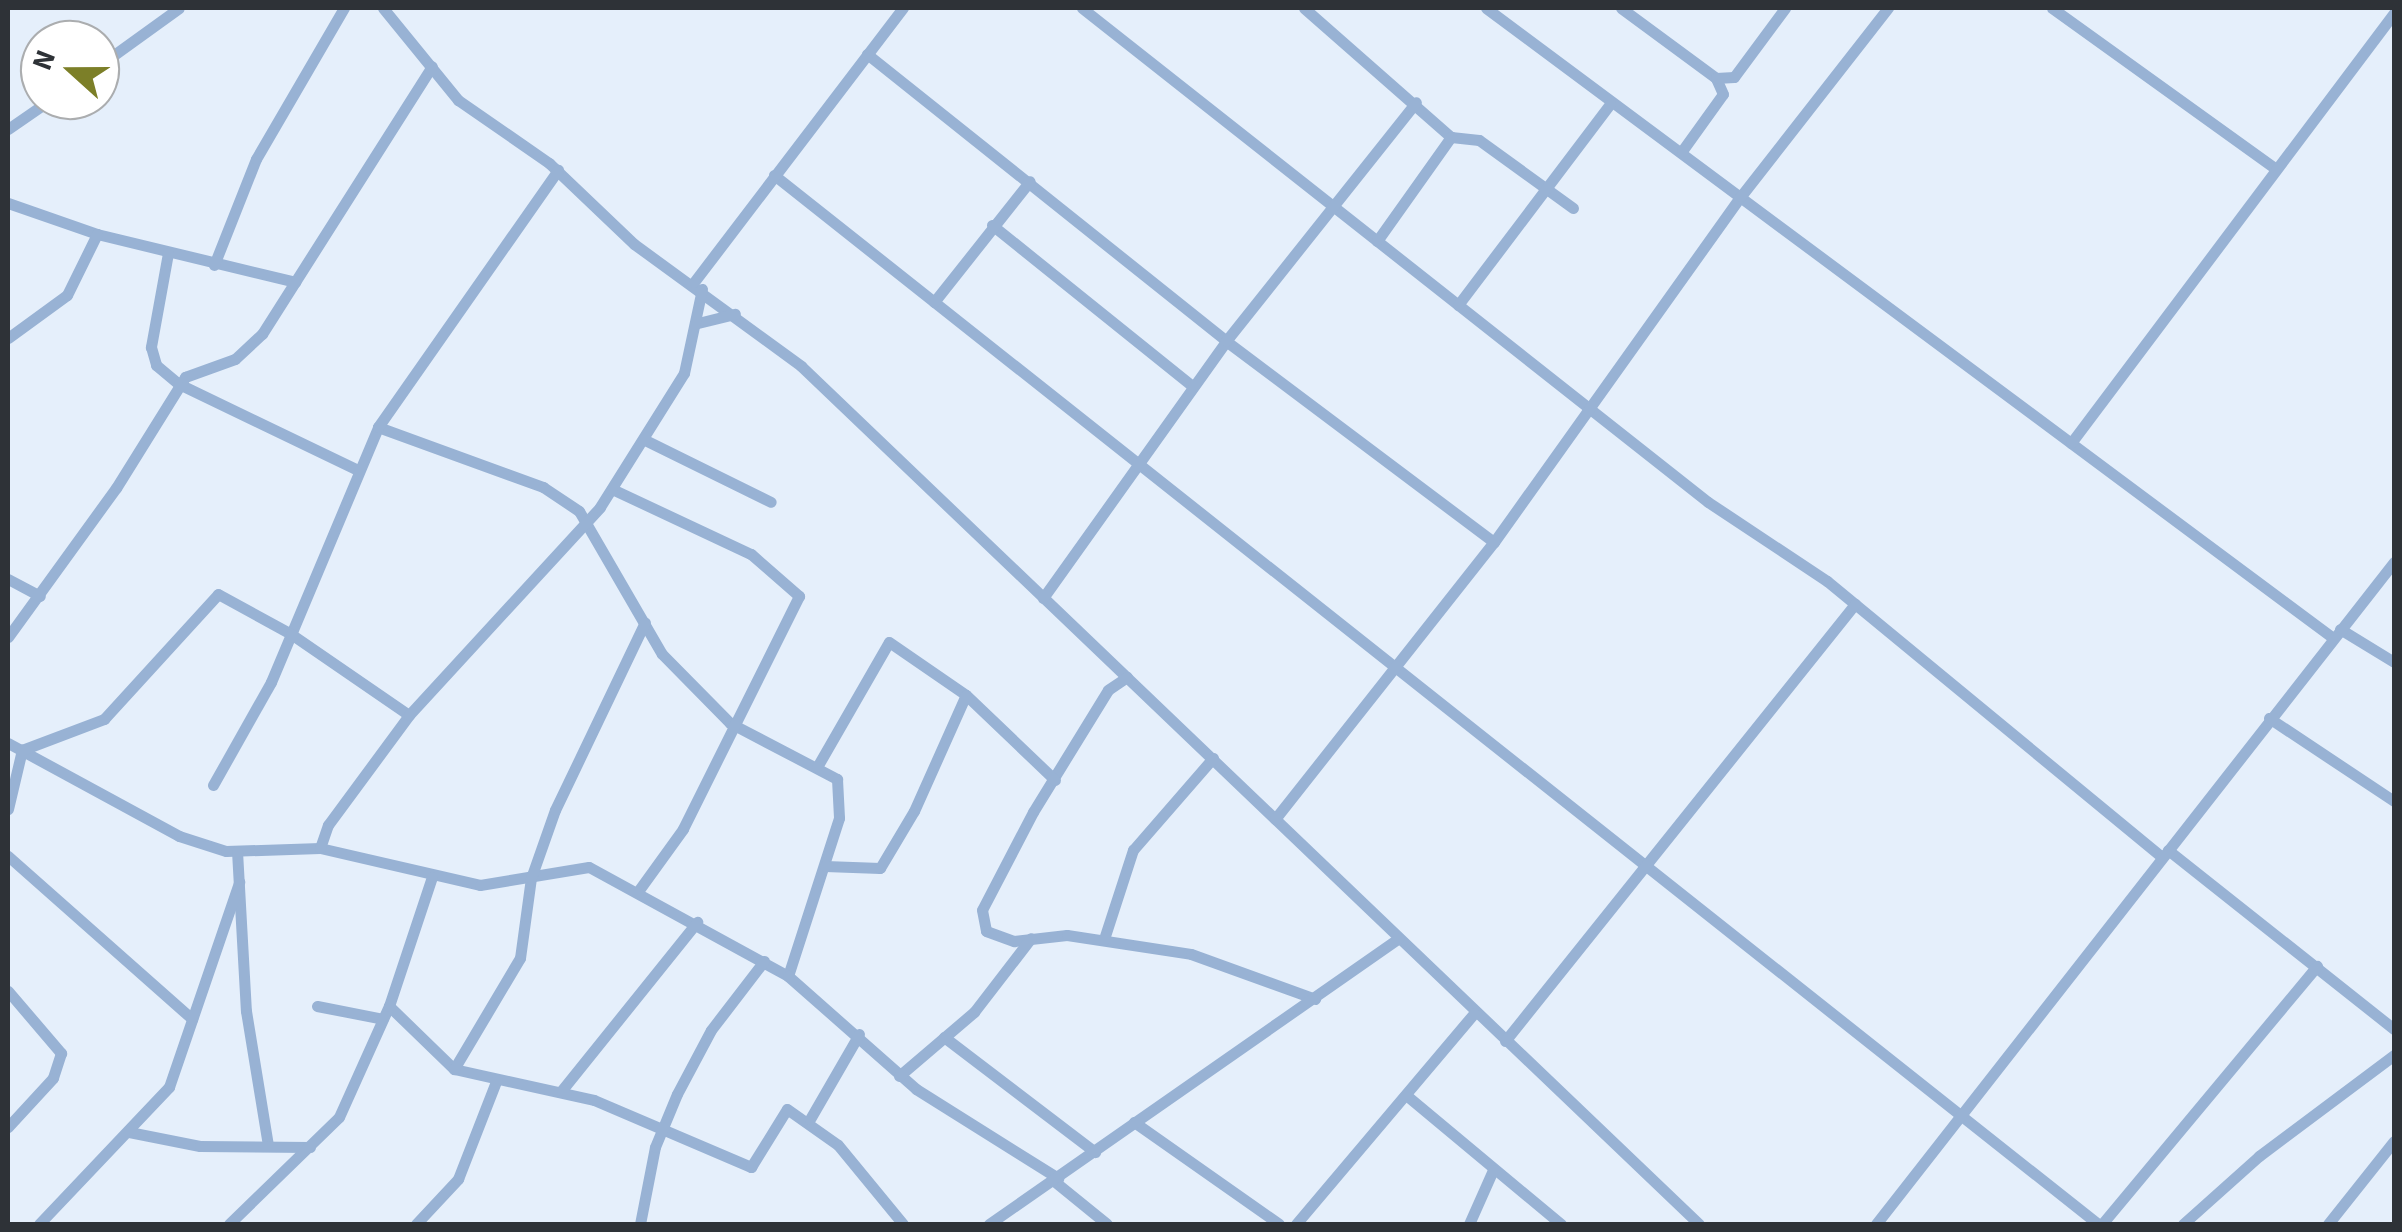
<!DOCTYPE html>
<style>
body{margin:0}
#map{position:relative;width:2402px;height:1232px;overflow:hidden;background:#e5effb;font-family:"Source Sans 3",sans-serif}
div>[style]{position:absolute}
.minor>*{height:11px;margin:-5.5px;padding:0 5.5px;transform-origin:5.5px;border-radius:5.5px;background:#98b2d4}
span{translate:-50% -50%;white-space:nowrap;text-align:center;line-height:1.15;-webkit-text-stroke:9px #fff;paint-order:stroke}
.frame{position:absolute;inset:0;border:10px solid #2e3237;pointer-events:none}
.north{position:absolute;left:20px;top:20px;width:100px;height:100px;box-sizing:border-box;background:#fff;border:2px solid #abadaf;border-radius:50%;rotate:291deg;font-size:28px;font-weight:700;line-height:40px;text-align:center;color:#2e3237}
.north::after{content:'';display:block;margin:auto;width:35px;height:45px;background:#7c7f28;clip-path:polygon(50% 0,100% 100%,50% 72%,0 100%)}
</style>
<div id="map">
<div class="minor">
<div style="left:383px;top:8px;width:119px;rotate:50.8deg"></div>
<div style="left:458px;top:100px;width:111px;rotate:34.7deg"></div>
<div style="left:549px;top:163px;width:117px;rotate:43.6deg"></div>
<div style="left:634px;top:244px;width:207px;rotate:36.1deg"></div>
<div style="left:801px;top:366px;width:1242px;rotate:43.7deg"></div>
<div style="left:1082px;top:8px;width:797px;rotate:38.28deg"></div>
<div style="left:1708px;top:502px;width:143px;rotate:33.6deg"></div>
<div style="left:1827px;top:581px;width:434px;rotate:39.5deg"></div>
<div style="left:1304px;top:8px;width:196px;rotate:41.3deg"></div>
<div style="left:1451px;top:137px;width:28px;rotate:6deg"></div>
<div style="left:1479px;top:140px;width:116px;rotate:35.9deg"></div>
<div style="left:1486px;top:8px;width:1056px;rotate:36.64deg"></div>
<div style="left:1621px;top:8px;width:118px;rotate:36.4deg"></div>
<div style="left:2052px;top:8px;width:272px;rotate:35.7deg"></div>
<div style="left:867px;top:54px;width:460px;rotate:38.6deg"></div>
<div style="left:1226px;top:341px;width:335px;rotate:36.9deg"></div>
<div style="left:100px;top:65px;width:97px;rotate:-35.8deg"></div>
<div style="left:8px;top:129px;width:51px;rotate:-34.6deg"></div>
<div style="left:1682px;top:151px;width:70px;rotate:-54.3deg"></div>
<div style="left:1723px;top:94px;width:17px;rotate:-114deg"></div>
<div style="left:1716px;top:78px;width:18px;rotate:-3deg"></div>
<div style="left:1734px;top:77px;width:86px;rotate:-53.5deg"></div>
<div style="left:774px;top:175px;width:1689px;rotate:38.39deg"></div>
<div style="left:8px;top:203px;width:94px;rotate:19.2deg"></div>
<div style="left:97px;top:234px;width:204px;rotate:13.6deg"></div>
<div style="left:992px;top:225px;width:257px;rotate:38.8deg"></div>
<div style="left:1377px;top:241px;width:128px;rotate:-54.6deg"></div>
<div style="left:168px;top:253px;width:96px;rotate:100.3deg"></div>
<div style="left:151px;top:347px;width:19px;rotate:74deg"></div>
<div style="left:156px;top:365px;width:30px;rotate:40deg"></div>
<div style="left:179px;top:384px;width:199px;rotate:25.7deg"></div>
<div style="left:214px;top:265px;width:114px;rotate:-68.4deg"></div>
<div style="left:256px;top:159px;width:175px;rotate:-59.8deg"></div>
<div style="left:694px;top:282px;width:345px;rotate:-52.7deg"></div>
<div style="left:934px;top:302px;width:154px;rotate:-51.6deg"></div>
<div style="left:1458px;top:305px;width:252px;rotate:-52.9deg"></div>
<div style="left:698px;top:323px;width:38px;rotate:-14deg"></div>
<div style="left:8px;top:338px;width:73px;rotate:-36.1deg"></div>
<div style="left:67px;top:295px;width:68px;rotate:-63.8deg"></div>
<div style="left:378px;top:427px;width:176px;rotate:20deg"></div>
<div style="left:543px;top:487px;width:43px;rotate:33.7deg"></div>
<div style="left:579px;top:511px;width:165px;rotate:59.9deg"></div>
<div style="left:662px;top:654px;width:97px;rotate:45.4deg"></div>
<div style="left:730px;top:723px;width:121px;rotate:27.6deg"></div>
<div style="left:837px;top:779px;width:39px;rotate:87deg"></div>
<div style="left:839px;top:818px;width:166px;rotate:107.9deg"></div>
<div style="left:645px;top:440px;width:140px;rotate:26.2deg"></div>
<div style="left:2071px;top:443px;width:538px;rotate:-53.09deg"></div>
<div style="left:612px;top:489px;width:153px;rotate:25.1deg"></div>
<div style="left:751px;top:554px;width:64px;rotate:41.2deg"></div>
<div style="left:799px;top:596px;width:260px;rotate:116.5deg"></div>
<div style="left:683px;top:829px;width:75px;rotate:125.8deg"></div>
<div style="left:8px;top:579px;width:36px;rotate:28deg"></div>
<div style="left:1043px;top:598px;width:315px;rotate:-54.5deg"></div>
<div style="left:1226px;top:341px;width:305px;rotate:-51.5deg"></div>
<div style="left:2340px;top:629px;width:63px;rotate:31.4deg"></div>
<div style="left:8px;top:637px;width:184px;rotate:-54.1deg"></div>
<div style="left:116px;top:488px;width:131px;rotate:-58.1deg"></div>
<div style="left:185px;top:377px;width:53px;rotate:-19.8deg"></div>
<div style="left:235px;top:359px;width:37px;rotate:-43deg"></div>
<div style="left:262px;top:334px;width:317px;rotate:-57.6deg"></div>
<div style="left:1127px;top:677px;width:23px;rotate:146deg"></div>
<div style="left:1108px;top:690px;width:143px;rotate:121.6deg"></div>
<div style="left:1033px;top:812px;width:110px;rotate:117.5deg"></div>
<div style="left:982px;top:910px;width:21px;rotate:79deg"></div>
<div style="left:986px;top:931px;width:30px;rotate:20deg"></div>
<div style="left:1014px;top:941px;width:53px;rotate:-6.5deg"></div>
<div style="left:1067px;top:935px;width:125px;rotate:8.7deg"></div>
<div style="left:1191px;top:954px;width:132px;rotate:19.9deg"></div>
<div style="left:2269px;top:718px;width:150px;rotate:33.6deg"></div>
<div style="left:8px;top:743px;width:195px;rotate:28.5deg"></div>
<div style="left:179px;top:836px;width:49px;rotate:17.7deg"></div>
<div style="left:226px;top:851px;width:94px;rotate:-1.8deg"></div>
<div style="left:320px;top:848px;width:164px;rotate:13deg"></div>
<div style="left:480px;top:885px;width:110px;rotate:-9.4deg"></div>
<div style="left:589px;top:867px;width:227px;rotate:28.7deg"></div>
<div style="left:788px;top:976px;width:171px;rotate:41.4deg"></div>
<div style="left:916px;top:1089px;width:168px;rotate:32.1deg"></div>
<div style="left:817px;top:767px;width:144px;rotate:-60.1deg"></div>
<div style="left:889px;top:642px;width:93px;rotate:34.5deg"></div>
<div style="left:966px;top:695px;width:123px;rotate:43.7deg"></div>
<div style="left:213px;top:785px;width:118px;rotate:-60.6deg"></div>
<div style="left:271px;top:682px;width:277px;rotate:-67.2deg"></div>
<div style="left:378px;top:427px;width:314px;rotate:-55deg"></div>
<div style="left:8px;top:809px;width:61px;rotate:-76.7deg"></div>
<div style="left:22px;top:750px;width:88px;rotate:-20.7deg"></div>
<div style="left:104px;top:719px;width:169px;rotate:-47.6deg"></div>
<div style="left:218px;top:594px;width:83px;rotate:28.7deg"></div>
<div style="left:291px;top:634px;width:143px;rotate:34.5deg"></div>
<div style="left:1275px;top:819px;width:353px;rotate:-51.7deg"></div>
<div style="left:1494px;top:542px;width:425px;rotate:-54.5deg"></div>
<div style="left:1741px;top:196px;width:239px;rotate:-52deg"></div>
<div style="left:320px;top:848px;width:24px;rotate:-71deg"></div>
<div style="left:328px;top:825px;width:137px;rotate:-53.6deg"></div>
<div style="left:409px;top:715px;width:282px;rotate:-47.4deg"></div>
<div style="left:600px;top:507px;width:158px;rotate:-57.9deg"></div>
<div style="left:684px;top:373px;width:86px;rotate:-77.9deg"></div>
<div style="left:2168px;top:850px;width:288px;rotate:38.4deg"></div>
<div style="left:237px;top:851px;width:160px;rotate:86.8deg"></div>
<div style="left:246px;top:1011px;width:136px;rotate:80.7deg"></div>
<div style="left:8px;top:856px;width:246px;rotate:41.5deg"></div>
<div style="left:825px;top:866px;width:55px;rotate:2.1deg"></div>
<div style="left:880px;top:868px;width:66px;rotate:-59.2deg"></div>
<div style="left:914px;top:811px;width:127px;rotate:-65.9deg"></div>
<div style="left:1104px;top:939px;width:94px;rotate:-72deg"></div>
<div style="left:1133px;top:850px;width:122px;rotate:-49deg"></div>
<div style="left:8px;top:991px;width:82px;rotate:49.5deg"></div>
<div style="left:61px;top:1053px;width:26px;rotate:108deg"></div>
<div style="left:53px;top:1078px;width:67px;rotate:132.6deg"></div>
<div style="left:317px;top:1006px;width:67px;rotate:11.1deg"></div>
<div style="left:389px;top:1006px;width:91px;rotate:44.1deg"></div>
<div style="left:454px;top:1069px;width:143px;rotate:12.5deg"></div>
<div style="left:594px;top:1100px;width:171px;rotate:23.1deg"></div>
<div style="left:751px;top:1167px;width:68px;rotate:-58.2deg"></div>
<div style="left:787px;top:1109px;width:62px;rotate:35.2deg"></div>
<div style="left:838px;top:1145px;width:102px;rotate:50.6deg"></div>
<div style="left:944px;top:1037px;width:190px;rotate:37.3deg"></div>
<div style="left:1505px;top:1041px;width:560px;rotate:-51.31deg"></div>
<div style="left:454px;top:1069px;width:129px;rotate:-59.3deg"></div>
<div style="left:520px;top:958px;width:81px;rotate:-82.2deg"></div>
<div style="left:531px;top:878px;width:72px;rotate:-70.6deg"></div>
<div style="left:555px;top:810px;width:208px;rotate:-64.4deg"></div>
<div style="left:899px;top:1076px;width:99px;rotate:-40.5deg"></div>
<div style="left:974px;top:1012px;width:93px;rotate:-52.4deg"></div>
<div style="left:562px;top:1090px;width:216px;rotate:-51.2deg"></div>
<div style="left:1406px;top:1095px;width:202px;rotate:39.8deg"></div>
<div style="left:810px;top:1119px;width:98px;rotate:-60deg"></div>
<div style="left:1134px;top:1122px;width:177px;rotate:35.1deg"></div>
<div style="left:129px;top:1132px;width:72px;rotate:11.2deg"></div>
<div style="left:200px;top:1146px;width:110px;rotate:0.5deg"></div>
<div style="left:1054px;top:1181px;width:68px;rotate:39.1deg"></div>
<div style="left:39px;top:1224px;width:189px;rotate:-46.5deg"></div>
<div style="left:169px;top:1087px;width:217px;rotate:-71.1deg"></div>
<div style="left:229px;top:1224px;width:153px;rotate:-44.2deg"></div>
<div style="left:339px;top:1117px;width:122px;rotate:-65.8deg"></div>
<div style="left:389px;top:1006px;width:136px;rotate:-71.6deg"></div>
<div style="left:416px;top:1224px;width:62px;rotate:-47deg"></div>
<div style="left:458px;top:1179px;width:107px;rotate:-68.7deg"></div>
<div style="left:640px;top:1224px;width:78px;rotate:-79deg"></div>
<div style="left:655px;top:1147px;width:57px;rotate:-67.5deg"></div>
<div style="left:677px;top:1094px;width:72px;rotate:-62deg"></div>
<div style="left:711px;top:1030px;width:87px;rotate:-52.5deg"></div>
<div style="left:989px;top:1224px;width:499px;rotate:-34.9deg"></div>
<div style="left:1296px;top:1224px;width:276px;rotate:-49.8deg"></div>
<div style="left:1469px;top:1224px;width:59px;rotate:-66deg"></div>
<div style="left:1876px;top:1224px;width:841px;rotate:-51.96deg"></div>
<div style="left:2102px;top:1224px;width:336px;rotate:-50.2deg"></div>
<div style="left:2183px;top:1224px;width:102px;rotate:-41.8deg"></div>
<div style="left:2259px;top:1156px;width:169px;rotate:-36.8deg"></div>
<div style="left:2328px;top:1224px;width:106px;rotate:-51.5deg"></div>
</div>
<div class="frame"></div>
<div class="north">N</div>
</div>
